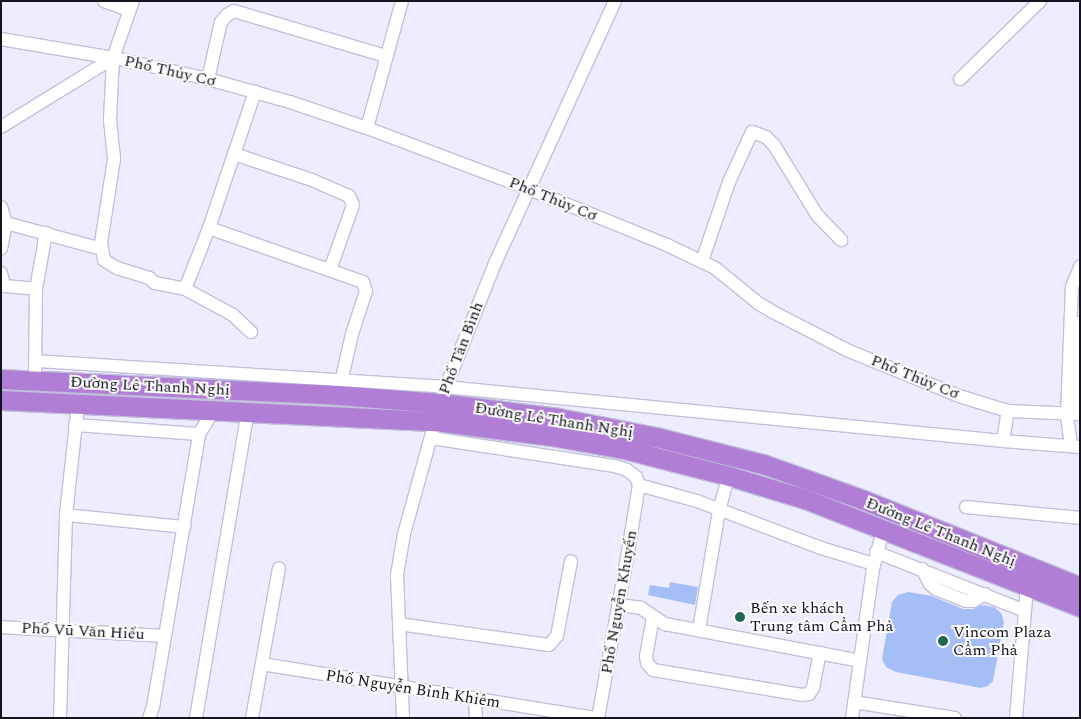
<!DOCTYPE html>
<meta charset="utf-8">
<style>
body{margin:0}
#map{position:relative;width:1081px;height:719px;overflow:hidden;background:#eeedff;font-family:Spectral,serif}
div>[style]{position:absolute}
.building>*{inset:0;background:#a5bff6}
.roads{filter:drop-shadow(1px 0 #c1c0dc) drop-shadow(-1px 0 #c1c0dc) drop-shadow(0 1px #c1c0dc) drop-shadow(0 -1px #c1c0dc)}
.minor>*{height:12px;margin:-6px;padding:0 6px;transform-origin:6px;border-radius:6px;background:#fff}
.highway>*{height:19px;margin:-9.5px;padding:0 9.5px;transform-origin:9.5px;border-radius:9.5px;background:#b17ed6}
.dots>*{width:14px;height:14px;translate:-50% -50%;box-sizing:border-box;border:2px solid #fcfcfc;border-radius:50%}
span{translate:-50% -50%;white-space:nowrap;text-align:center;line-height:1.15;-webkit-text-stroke:4px #fcfcfc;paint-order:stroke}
.street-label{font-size:16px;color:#14141e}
.poi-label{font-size:16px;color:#14141e}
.left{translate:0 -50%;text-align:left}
.frame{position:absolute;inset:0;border:2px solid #14141e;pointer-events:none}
</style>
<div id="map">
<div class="building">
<div style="clip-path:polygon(670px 582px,698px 587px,695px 605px,648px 595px,650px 585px,669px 588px)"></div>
<div style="clip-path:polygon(908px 592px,932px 596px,963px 609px,973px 609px,982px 605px,994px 607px,1001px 613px,1004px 622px,993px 681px,988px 686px,981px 688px,896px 672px,886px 667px,882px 659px,892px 602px,898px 595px)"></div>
</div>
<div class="roads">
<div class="minor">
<div style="left:104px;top:1px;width:27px;rotate:20deg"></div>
<div style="left:133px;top:1px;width:60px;rotate:109.3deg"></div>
<div style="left:113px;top:58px;width:62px;rotate:92.8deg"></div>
<div style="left:110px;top:120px;width:39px;rotate:84deg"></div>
<div style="left:114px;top:159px;width:85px;rotate:98.8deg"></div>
<div style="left:101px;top:243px;width:17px;rotate:80deg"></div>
<div style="left:104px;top:260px;width:15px;rotate:32deg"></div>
<div style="left:117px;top:268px;width:34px;rotate:17deg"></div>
<div style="left:149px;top:278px;width:8px;rotate:40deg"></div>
<div style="left:155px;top:283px;width:31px;rotate:11deg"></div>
<div style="left:1px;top:39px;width:120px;rotate:9.6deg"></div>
<div style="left:119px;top:59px;width:91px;rotate:12.7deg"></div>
<div style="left:208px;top:79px;width:85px;rotate:15.7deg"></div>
<div style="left:290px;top:102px;width:81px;rotate:18.7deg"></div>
<div style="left:367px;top:128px;width:173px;rotate:20.6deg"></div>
<div style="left:529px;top:189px;width:149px;rotate:22.1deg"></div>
<div style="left:667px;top:245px;width:53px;rotate:25.6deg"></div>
<div style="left:715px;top:268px;width:55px;rotate:39.1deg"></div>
<div style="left:758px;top:303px;width:17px;rotate:31deg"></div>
<div style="left:773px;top:312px;width:85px;rotate:27.2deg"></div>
<div style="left:849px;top:351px;width:119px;rotate:22.2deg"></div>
<div style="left:959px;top:396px;width:51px;rotate:17deg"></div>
<div style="left:1008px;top:411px;width:72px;rotate:2.4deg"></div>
<div style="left:208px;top:79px;width:58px;rotate:-77.2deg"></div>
<div style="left:221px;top:22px;width:9px;rotate:-49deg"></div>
<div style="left:227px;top:15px;width:8px;rotate:-30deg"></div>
<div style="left:234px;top:11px;width:159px;rotate:16.5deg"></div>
<div style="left:960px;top:79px;width:112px;rotate:-44.3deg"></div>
<div style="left:1px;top:127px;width:132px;rotate:-31.6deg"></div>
<div style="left:367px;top:128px;width:132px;rotate:-74.6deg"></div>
<div style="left:234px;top:154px;width:82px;rotate:18.4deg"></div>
<div style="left:312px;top:180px;width:40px;rotate:23.4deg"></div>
<div style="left:349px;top:196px;width:10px;rotate:66deg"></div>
<div style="left:353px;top:205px;width:69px;rotate:109.5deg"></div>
<div style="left:1px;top:207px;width:17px;rotate:73deg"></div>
<div style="left:6px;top:223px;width:26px;rotate:101deg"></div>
<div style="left:6px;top:223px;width:99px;rotate:15.2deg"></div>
<div style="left:209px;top:228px;width:163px;rotate:19.3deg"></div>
<div style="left:363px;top:282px;width:9px;rotate:72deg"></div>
<div style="left:366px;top:291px;width:45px;rotate:108deg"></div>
<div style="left:352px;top:334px;width:54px;rotate:102.8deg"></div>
<div style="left:702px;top:261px;width:83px;rotate:-71.1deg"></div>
<div style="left:729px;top:182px;width:55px;rotate:-65.3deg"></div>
<div style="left:752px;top:132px;width:15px;rotate:20deg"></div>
<div style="left:766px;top:137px;width:11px;rotate:45deg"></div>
<div style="left:774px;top:145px;width:82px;rotate:58.4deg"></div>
<div style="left:817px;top:215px;width:35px;rotate:46deg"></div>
<div style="left:1px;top:273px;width:13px;rotate:77deg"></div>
<div style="left:4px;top:286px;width:32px;rotate:5deg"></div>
<div style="left:251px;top:332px;width:25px;rotate:-137deg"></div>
<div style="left:233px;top:315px;width:55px;rotate:-151.6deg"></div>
<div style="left:185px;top:289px;width:66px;rotate:-68.5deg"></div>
<div style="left:209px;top:228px;width:144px;rotate:-71.3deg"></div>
<div style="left:36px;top:361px;width:410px;rotate:3.6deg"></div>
<div style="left:445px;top:387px;width:561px;rotate:5.53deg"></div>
<div style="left:1003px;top:441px;width:30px;rotate:-81deg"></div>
<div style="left:35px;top:380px;width:91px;rotate:-89.4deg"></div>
<div style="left:36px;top:289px;width:57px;rotate:-79.9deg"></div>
<div style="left:443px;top:394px;width:143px;rotate:-68.3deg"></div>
<div style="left:496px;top:261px;width:286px;rotate:-65.4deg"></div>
<div style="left:1077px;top:414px;width:91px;rotate:-89.4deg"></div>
<div style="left:75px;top:425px;width:124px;rotate:4.2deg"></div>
<div style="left:431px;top:438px;width:186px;rotate:8.7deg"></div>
<div style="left:615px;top:466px;width:13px;rotate:18deg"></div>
<div style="left:627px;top:470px;width:11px;rotate:38deg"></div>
<div style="left:636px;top:477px;width:9px;rotate:69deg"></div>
<div style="left:639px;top:485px;width:62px;rotate:99.3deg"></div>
<div style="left:629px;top:546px;width:175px;rotate:100.2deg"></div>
<div style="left:1003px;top:441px;width:77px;rotate:4.5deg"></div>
<div style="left:1071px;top:445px;width:30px;rotate:-98deg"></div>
<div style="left:1067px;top:415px;width:128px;rotate:-87.8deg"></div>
<div style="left:1072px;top:287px;width:22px;rotate:-68deg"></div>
<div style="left:639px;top:485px;width:60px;rotate:15.4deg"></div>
<div style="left:697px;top:501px;width:133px;rotate:20.8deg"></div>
<div style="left:821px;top:548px;width:55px;rotate:16.8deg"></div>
<div style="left:966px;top:507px;width:115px;rotate:5.5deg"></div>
<div style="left:66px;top:515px;width:119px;rotate:5.8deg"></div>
<div style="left:876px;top:552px;width:160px;rotate:21.6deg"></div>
<div style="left:922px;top:569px;width:17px;rotate:62deg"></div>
<div style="left:930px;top:584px;width:8px;rotate:40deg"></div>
<div style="left:936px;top:589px;width:32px;rotate:22deg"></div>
<div style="left:966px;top:601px;width:7px"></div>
<div style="left:973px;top:601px;width:14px;rotate:-30deg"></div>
<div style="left:618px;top:605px;width:23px;rotate:7deg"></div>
<div style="left:641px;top:608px;width:29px;rotate:34deg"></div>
<div style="left:665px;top:624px;width:198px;rotate:10.7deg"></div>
<div style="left:653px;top:617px;width:40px;rotate:100deg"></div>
<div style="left:646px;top:656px;width:7px;rotate:82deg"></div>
<div style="left:647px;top:663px;width:9px;rotate:49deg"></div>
<div style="left:653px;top:670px;width:151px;rotate:9.5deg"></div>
<div style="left:802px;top:695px;width:7px;rotate:-8deg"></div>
<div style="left:809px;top:694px;width:7px;rotate:-56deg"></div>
<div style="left:813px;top:688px;width:36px;rotate:-79deg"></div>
<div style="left:399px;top:624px;width:151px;rotate:8deg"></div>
<div style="left:549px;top:645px;width:12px;rotate:-48deg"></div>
<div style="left:557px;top:636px;width:76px;rotate:-79.4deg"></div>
<div style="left:1px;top:627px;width:164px;rotate:3.1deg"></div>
<div style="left:699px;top:630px;width:122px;rotate:-80.5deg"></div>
<div style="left:719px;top:510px;width:35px;rotate:-74deg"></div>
<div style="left:262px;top:664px;width:337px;rotate:9.2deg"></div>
<div style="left:475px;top:699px;width:19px;rotate:87deg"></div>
<div style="left:854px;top:702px;width:102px;rotate:9deg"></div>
<div style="left:60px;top:718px;width:203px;rotate:-88.3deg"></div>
<div style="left:66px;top:515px;width:112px;rotate:-83.8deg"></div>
<div style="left:149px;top:718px;width:12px;rotate:-70deg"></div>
<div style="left:153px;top:707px;width:277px;rotate:-80.4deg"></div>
<div style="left:199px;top:434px;width:28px;rotate:-58deg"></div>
<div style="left:196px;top:718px;width:310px;rotate:-80.4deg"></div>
<div style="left:252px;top:718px;width:152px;rotate:-79.8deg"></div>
<div style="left:403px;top:718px;width:143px;rotate:-92.4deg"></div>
<div style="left:397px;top:575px;width:42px;rotate:-80.3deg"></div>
<div style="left:404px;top:534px;width:123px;rotate:-74.5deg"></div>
<div style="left:852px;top:718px;width:150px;rotate:-82deg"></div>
<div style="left:873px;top:569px;width:40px;rotate:-75.6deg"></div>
<div style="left:1016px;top:718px;width:132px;rotate:-85.2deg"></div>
</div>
<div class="highway">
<div style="left:1px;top:379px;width:337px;rotate:2.7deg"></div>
<div style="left:338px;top:395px;width:102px;rotate:4.5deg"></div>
<div style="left:440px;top:403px;width:120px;rotate:7.2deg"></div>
<div style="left:559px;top:418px;width:99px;rotate:11.1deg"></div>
<div style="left:656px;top:437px;width:110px;rotate:14.2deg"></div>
<div style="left:763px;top:464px;width:107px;rotate:19.6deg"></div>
<div style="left:864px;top:500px;width:233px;rotate:21.9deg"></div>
<div style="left:1px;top:400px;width:435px;rotate:2.8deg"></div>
<div style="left:435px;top:421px;width:117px;rotate:7.4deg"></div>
<div style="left:551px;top:436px;width:74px;rotate:10.1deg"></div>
<div style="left:624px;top:449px;width:108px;rotate:14.4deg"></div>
<div style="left:729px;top:476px;width:79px;rotate:16.8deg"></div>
<div style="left:805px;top:499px;width:295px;rotate:21.4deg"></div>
</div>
</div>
<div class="dots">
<div style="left:740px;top:617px;background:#216555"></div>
<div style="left:943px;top:641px;background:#216555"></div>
</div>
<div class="street-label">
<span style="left:170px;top:71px;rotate:13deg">Phố Thủy Cơ</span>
<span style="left:553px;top:199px;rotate:22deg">Phố Thủy Cơ</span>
<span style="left:461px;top:348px;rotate:-69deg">Phố Tân Bình</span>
<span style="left:915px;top:377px;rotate:22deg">Phố Thủy Cơ</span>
<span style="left:150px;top:386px;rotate:3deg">Đường Lê Thanh Nghị</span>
<span style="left:554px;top:420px;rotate:9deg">Đường Lê Thanh Nghị</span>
<span style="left:941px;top:532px;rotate:22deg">Đường Lê Thanh Nghị</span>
<span style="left:619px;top:602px;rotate:-80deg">Phố Nguyễn Khuyến</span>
<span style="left:83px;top:631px;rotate:3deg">Phố Vũ Văn Hiếu</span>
<span style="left:413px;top:689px;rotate:9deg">Phố Nguyễn Bỉnh Khiêm</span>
</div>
<div class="poi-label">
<span class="left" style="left:750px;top:617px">Bến xe khách<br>Trung tâm Cẩm Phả</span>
<span class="left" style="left:953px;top:641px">Vincom Plaza<br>Cẩm Phả</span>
</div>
<div class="frame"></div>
</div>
